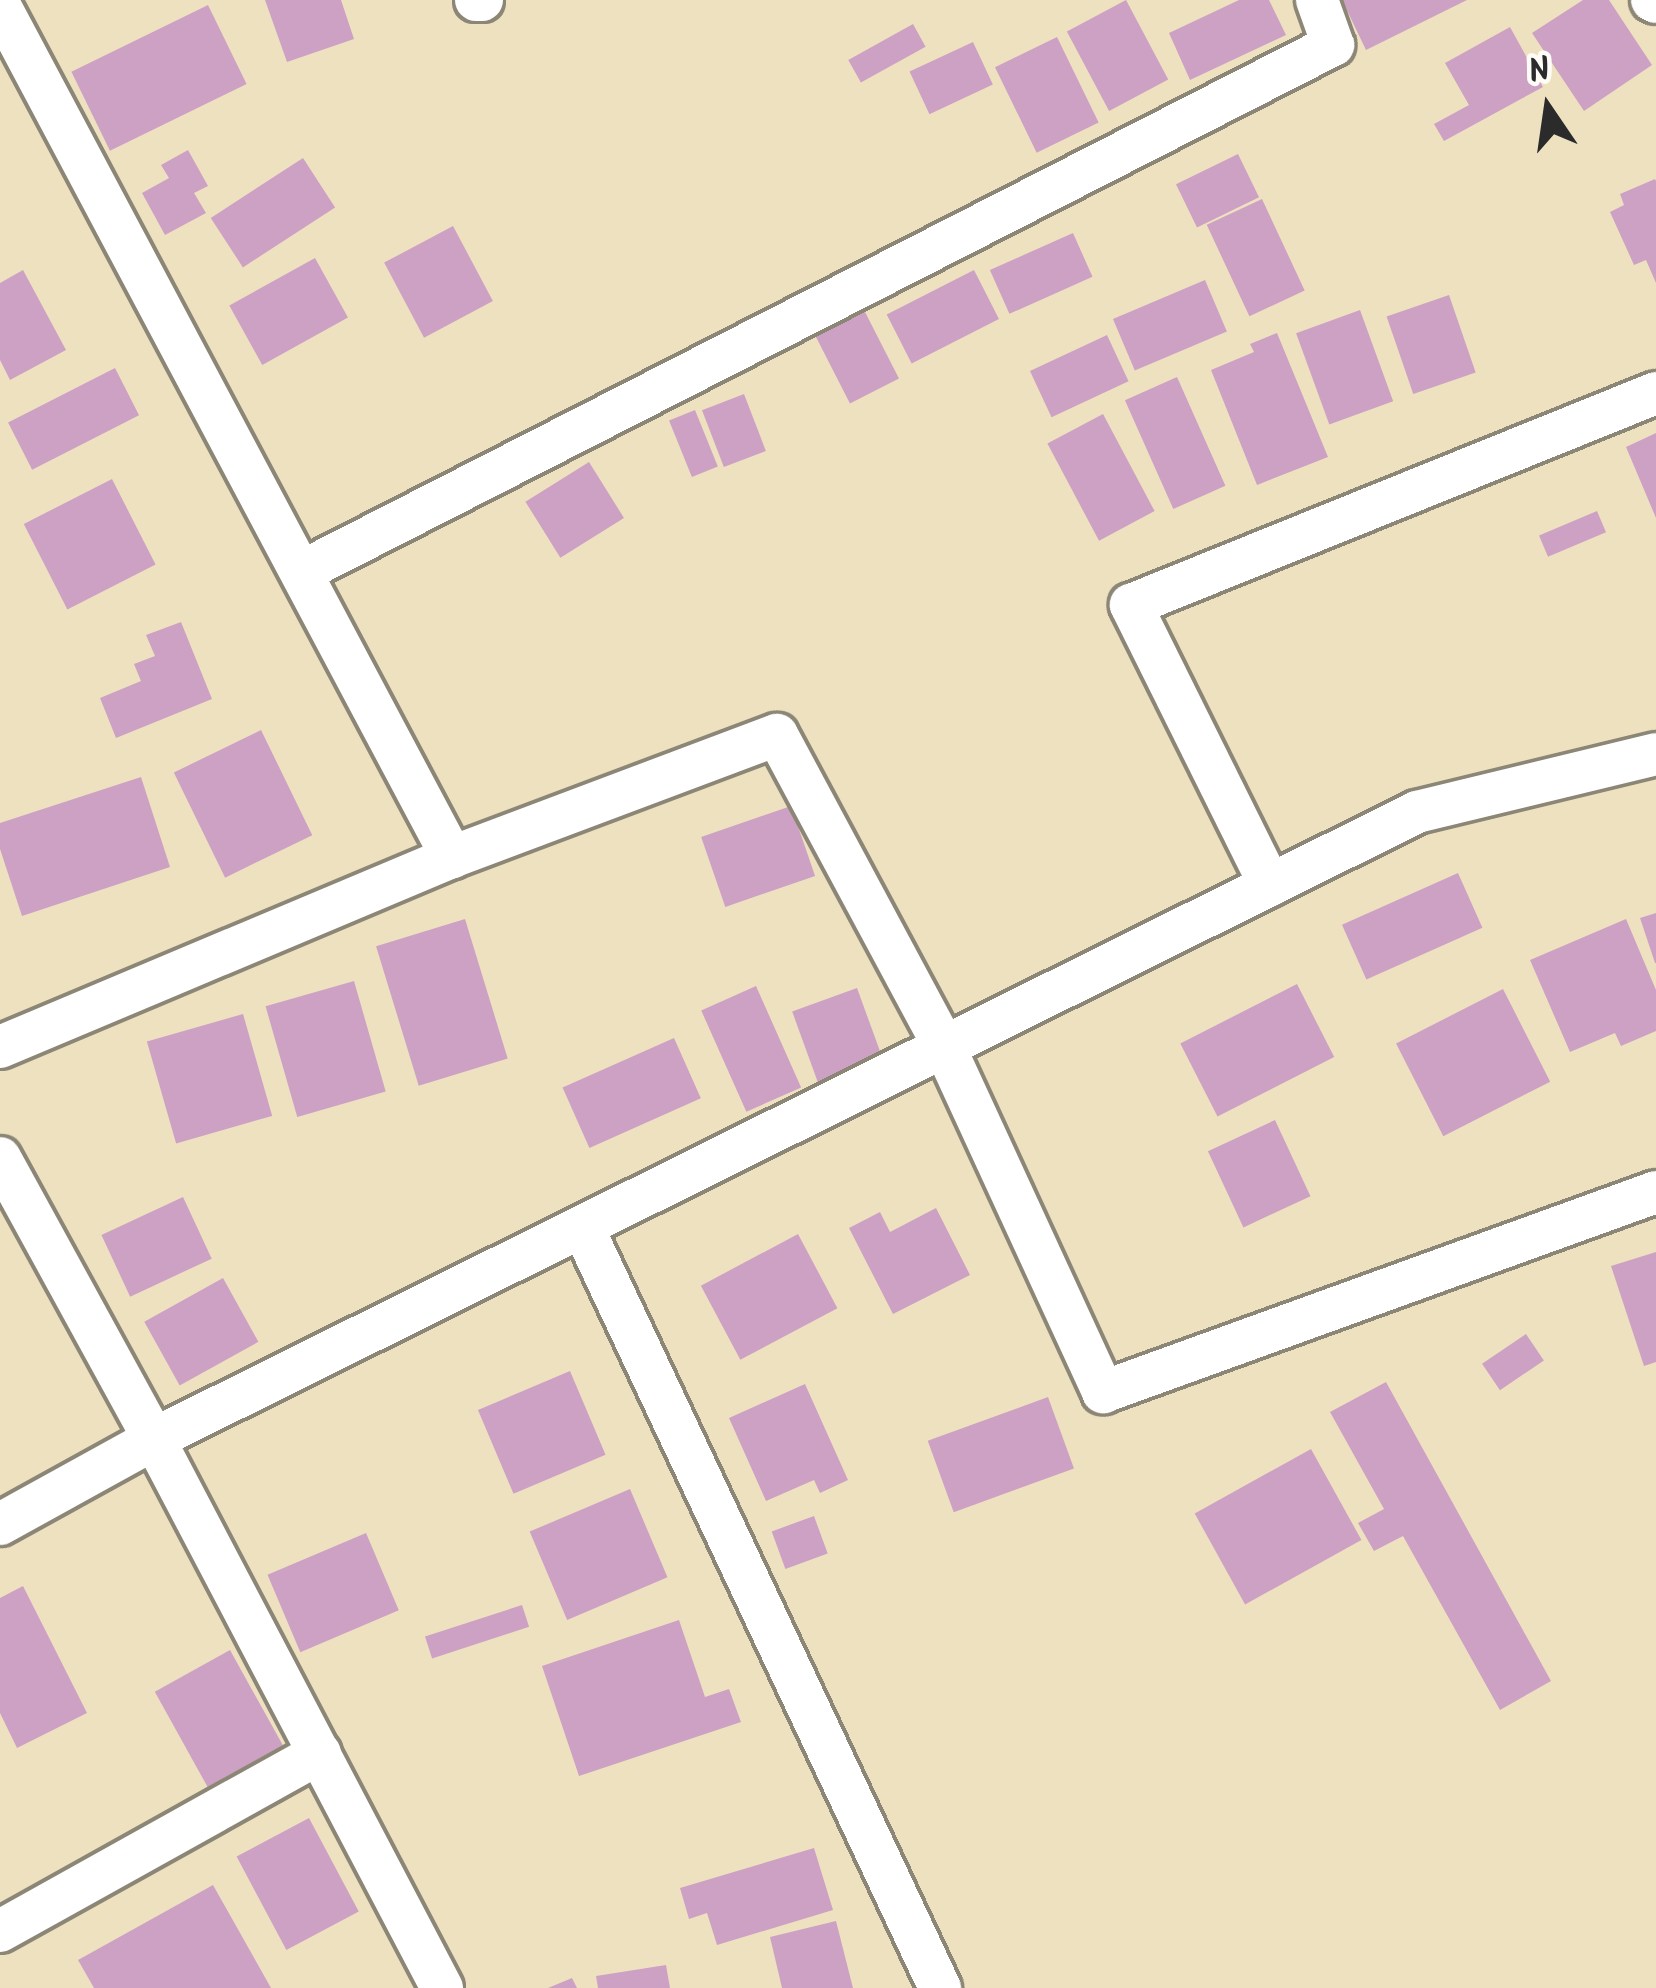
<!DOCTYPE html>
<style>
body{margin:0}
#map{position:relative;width:1656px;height:1988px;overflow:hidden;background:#eee1c0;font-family:Kalam,sans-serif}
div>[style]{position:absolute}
.building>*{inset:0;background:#cda1c4;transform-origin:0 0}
.roads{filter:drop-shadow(3px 0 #8c8676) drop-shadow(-3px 0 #8c8676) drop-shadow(0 3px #8c8676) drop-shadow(0 -3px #8c8676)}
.minor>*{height:42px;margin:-21px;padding:0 21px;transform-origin:21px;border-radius:21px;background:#fff}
span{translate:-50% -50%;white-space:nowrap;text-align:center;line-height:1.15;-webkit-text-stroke:10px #fdfcf7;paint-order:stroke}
.north{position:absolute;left:1488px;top:48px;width:120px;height:120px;-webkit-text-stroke:9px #fdfcf7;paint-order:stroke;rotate:347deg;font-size:33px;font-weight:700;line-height:48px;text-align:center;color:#2b2b2b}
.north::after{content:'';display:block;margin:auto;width:42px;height:54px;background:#2b2b2b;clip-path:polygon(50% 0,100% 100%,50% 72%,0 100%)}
</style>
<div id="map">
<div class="building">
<div style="clip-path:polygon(265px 0,341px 0,354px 39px,287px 62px)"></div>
<div style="left:1126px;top:0;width:90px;height:67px;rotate:62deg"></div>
<div style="clip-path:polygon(1239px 0,1269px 0,1286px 35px,1190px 80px,1169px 33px)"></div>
<div style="clip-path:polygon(1342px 0,1467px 0,1366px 50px)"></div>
<div style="clip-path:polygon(1583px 0,1609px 0,1652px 65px,1584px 111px,1532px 33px)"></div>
<div style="left:208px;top:5px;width:88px;height:152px;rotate:64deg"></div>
<div style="left:913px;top:24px;width:26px;height:74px;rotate:61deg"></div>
<div style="clip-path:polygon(1510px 27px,1543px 87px,1444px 141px,1434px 124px,1469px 105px,1445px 63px)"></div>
<div style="left:1057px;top:37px;width:95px;height:69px;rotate:64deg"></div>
<div style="left:973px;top:42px;width:47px;height:70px;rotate:65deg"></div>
<div style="clip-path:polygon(188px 150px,208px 186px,194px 193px,206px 213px,165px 235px,142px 193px,169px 178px,161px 165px)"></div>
<div style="left:1238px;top:154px;width:48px;height:69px;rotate:64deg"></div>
<div style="left:303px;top:158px;width:59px;height:110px;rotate:57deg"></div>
<div style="clip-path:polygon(1655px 179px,1656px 181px,1656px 283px,1646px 260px,1634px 265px,1610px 212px,1624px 205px,1620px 194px)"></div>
<div style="left:1262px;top:199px;width:101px;height:61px;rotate:65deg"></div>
<div style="left:453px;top:226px;width:85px;height:78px;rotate:62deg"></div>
<div style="left:1073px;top:233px;width:48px;height:91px;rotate:66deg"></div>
<div style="left:315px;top:258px;width:68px;height:98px;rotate:61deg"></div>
<div style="clip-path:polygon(23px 270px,66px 350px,10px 380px,0 360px,0 283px)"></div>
<div style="left:974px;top:270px;width:55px;height:98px;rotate:63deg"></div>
<div style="left:1205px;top:280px;width:56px;height:100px;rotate:67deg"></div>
<div style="left:1449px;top:295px;width:82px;height:66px;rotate:71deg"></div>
<div style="left:864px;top:310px;width:77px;height:55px;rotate:63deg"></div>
<div style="left:1360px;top:310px;width:97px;height:68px;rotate:70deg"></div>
<div style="clip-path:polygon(1277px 333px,1328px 457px,1257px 485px,1211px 370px,1254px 352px,1250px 344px)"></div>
<div style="left:1107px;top:335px;width:51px;height:85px;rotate:65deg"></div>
<div style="left:115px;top:368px;width:53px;height:120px;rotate:63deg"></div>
<div style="left:1177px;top:377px;width:119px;height:57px;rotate:66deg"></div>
<div style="left:744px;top:394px;width:61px;height:45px;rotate:69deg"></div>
<div style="left:695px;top:410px;width:61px;height:28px;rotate:68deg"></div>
<div style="left:1103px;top:414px;width:110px;height:63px;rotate:62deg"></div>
<div style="clip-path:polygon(1656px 433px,1656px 518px,1626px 447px)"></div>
<div style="left:589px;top:462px;width:66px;height:75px;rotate:58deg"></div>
<div style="left:112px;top:479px;width:96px;height:99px;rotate:63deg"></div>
<div style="left:1597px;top:511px;width:23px;height:63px;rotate:67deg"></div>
<div style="clip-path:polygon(181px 622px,212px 699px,116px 738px,100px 698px,141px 681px,134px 664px,155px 656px,146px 635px)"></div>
<div style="left:261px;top:730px;width:117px;height:97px;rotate:64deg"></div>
<div style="clip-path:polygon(141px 777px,170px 867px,22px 916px,0 849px,0 823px)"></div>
<div style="left:791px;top:806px;width:74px;height:95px;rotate:71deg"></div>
<div style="left:1458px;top:873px;width:60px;height:127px;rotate:66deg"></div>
<div style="clip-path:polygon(1656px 913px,1656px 963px,1655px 963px,1640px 918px)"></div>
<div style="left:465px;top:919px;width:146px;height:93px;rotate:73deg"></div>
<div style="clip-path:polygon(1626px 919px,1656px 990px,1656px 1031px,1621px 1046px,1615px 1033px,1570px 1052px,1530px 960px)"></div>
<div style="left:354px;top:981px;width:115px;height:92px;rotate:74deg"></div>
<div style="left:1297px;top:984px;width:82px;height:131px;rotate:63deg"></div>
<div style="left:756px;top:986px;width:111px;height:60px;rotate:66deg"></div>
<div style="left:857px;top:988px;width:82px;height:69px;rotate:70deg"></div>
<div style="left:1503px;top:989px;width:104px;height:120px;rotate:63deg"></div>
<div style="left:243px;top:1014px;width:106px;height:100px;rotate:74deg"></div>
<div style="left:674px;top:1038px;width:66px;height:122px;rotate:66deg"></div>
<div style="left:1275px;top:1120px;width:84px;height:74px;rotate:65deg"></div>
<div style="left:183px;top:1197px;width:68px;height:90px;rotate:65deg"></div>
<div style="clip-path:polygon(936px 1208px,970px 1275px,893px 1314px,849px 1228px,880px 1212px,890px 1232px)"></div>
<div style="left:798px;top:1234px;width:84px;height:110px;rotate:62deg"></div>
<div style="clip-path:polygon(1656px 1252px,1656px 1362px,1644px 1366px,1611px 1266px)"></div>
<div style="left:223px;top:1278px;width:73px;height:90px;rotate:61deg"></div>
<div style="left:1526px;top:1334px;width:32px;height:53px;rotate:56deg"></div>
<div style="left:570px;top:1371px;width:91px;height:100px;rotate:67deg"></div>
<div style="clip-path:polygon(1386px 1382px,1551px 1681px,1500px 1710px,1403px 1536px,1374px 1551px,1358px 1523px,1384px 1509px,1330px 1412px)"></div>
<div style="clip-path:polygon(805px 1384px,848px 1480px,820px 1493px,814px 1480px,766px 1501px,729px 1418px)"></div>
<div style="left:1048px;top:1397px;width:76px;height:128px;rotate:70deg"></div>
<div style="left:1311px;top:1449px;width:104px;height:133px;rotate:61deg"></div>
<div style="left:630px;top:1489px;width:96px;height:109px;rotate:67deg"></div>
<div style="left:814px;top:1516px;width:40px;height:45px;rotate:70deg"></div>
<div style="left:366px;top:1533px;width:84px;height:107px;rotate:67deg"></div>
<div style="clip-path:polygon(23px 1586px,87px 1713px,17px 1748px,0 1713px,0 1598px)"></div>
<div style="left:522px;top:1605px;width:23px;height:102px;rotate:72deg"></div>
<div style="clip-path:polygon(679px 1620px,705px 1697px,729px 1689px,741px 1722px,579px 1776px,542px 1666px)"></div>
<div style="left:230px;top:1650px;width:109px;height:86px;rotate:61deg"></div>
<div style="left:309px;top:1818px;width:106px;height:82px;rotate:62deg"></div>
<div style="clip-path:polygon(814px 1848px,833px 1910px,717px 1945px,707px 1913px,689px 1919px,680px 1888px)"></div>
<div style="clip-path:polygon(213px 1885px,271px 1988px,94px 1988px,78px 1960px)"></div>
<div style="clip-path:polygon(836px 1921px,853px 1988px,782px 1988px,770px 1937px)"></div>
<div style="clip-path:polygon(666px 1965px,670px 1988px,598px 1988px,596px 1976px)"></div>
<div style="clip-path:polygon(572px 1978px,577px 1988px,548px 1988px)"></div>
</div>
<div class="roads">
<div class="minor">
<div style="left:476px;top:0;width:6px"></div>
<div style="left:1652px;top:0;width:4px;rotate:27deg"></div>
<div style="left:0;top:6px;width:964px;rotate:62.03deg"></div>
<div style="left:452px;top:857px;width:490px;rotate:157.2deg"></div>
<div style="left:301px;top:572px;width:1159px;rotate:-27.05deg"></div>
<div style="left:1333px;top:45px;width:48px;rotate:-109.6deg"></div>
<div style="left:452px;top:857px;width:347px;rotate:-20.6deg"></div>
<div style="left:777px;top:735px;width:355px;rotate:61.8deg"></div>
<div style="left:945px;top:1048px;width:379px;rotate:65.3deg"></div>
<div style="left:1103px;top:1392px;width:588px;rotate:-19.88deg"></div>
<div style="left:1270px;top:885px;width:313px;rotate:-116.4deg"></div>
<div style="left:1131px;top:605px;width:566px;rotate:-21.99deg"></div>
<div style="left:0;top:1158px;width:320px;rotate:61.3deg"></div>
<div style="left:154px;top:1439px;width:620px;rotate:62.32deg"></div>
<div style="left:583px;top:1228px;width:840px;rotate:64.84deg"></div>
<div style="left:0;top:1524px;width:176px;rotate:-28.9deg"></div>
<div style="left:154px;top:1439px;width:1410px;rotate:-26.4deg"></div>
<div style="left:1417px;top:812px;width:246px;rotate:-13.6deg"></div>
<div style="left:0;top:1931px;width:366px;rotate:-29.1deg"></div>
</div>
</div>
<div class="north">N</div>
</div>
